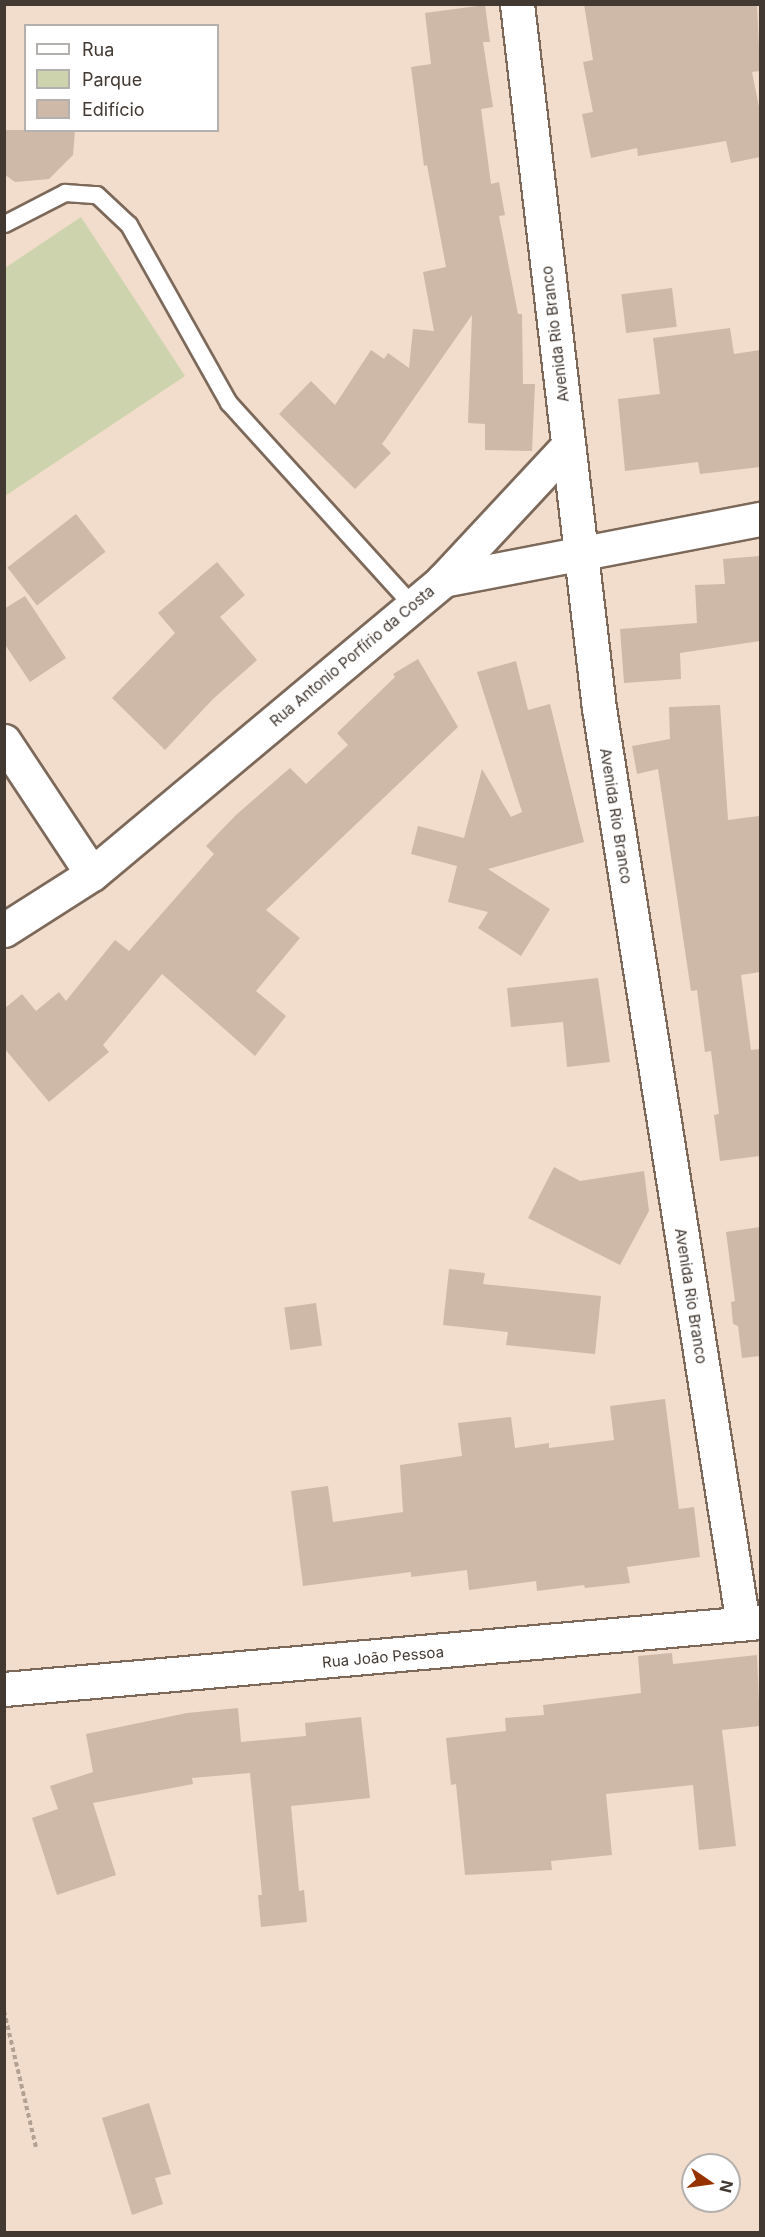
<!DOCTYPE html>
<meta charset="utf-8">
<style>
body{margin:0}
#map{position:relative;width:765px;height:2237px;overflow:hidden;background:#f2dccb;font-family:Inter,sans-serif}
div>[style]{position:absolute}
.green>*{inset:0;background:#ccd3ad}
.building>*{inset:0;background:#ceb8a8;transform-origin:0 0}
.path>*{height:4px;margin-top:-2px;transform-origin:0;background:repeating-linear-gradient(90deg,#b3a294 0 4.5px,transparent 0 7.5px)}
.roads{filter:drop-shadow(2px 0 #7c695a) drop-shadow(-2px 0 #7c695a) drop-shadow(0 2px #7c695a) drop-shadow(0 -2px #7c695a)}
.service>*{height:16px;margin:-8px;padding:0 8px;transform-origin:8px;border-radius:8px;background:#fff}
.minor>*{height:33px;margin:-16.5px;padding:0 16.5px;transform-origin:16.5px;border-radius:16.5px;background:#fff}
span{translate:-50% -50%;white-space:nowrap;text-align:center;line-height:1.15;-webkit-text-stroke:4.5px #fff;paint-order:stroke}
.street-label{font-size:15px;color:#423932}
.frame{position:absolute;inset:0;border:6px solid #423932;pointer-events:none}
.legend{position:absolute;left:24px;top:24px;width:195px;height:108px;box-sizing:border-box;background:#fff;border:2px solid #b3b0ad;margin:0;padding:8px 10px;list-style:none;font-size:18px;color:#423932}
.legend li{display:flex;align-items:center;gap:12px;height:30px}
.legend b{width:30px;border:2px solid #b3b0ad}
.north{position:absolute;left:681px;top:2153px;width:60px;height:60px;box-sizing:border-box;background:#fff;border:2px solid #b3b0ad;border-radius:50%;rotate:103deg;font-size:16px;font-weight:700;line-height:24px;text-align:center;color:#423932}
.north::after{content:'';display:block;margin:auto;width:21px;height:27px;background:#963100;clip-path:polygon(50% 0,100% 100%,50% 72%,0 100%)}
</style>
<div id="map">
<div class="green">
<div style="clip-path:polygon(81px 217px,185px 376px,5px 496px,5px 268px)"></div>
</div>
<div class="building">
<div style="clip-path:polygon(584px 4px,757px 4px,760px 71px,752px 72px,760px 112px,760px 157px,731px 163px,726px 141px,638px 156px,637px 148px,591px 158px,582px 114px,593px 112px,583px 62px,593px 60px)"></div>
<div style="clip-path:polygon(485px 5px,490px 42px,483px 42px,493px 107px,481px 109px,491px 184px,499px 182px,505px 215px,499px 216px,518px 314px,522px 314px,523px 384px,535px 384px,532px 451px,485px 450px,485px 424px,468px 423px,472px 315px,382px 444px,391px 453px,355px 489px,279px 414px,311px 381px,335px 405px,371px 350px,384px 359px,388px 353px,409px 368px,413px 329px,434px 331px,423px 272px,446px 267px,427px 165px,424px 166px,411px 67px,431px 64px,425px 13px)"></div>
<div style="clip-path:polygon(4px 130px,75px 130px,73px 155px,49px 179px,15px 182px,4px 174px)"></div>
<div style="left:672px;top:288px;width:39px;height:51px;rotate:83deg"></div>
<div style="clip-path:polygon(730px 328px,734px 354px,760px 350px,760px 467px,700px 474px,698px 462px,625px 471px,618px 399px,660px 394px,653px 338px)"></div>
<div style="left:76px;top:514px;width:48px;height:87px;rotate:52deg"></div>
<div style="clip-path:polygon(760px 556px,760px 641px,680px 653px,681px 679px,624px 683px,620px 629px,697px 623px,695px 585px,725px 584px,723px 559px)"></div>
<div style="clip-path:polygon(217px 562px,245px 595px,220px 617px,257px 660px,213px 699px,165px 750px,112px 698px,175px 633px,158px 613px)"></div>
<div style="clip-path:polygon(25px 596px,66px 658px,30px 682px,4px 643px,4px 609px)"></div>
<div style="clip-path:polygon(418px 659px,458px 727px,266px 910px,300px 938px,256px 991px,286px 1016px,255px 1056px,162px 974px,103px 1045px,109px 1052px,49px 1102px,4px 1048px,4px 1009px,22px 994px,36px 1011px,59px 992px,66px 1001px,115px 940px,129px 951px,214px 854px,206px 846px,236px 815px,290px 768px,306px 784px,348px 745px,337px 733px,395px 677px,393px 674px)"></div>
<div style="clip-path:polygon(516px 661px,528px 710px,550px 704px,584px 842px,488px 869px,550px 909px,521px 956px,478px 928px,488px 912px,448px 902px,457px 866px,411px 854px,418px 826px,464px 838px,482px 769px,511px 817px,522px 812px,477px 672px)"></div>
<div style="clip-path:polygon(720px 705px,728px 820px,759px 816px,760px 832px,760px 972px,741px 975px,751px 1050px,760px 1049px,760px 1156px,720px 1161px,714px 1115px,719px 1114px,711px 1051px,705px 1052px,697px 990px,691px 991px,658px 769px,637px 774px,632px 746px,670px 739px,669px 707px)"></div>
<div style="clip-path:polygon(598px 978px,610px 1062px,567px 1067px,563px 1022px,511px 1027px,507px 988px)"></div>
<div style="clip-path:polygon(554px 1167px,580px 1181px,644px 1171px,649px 1211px,620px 1265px,528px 1218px)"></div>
<div style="clip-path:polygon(760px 1227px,760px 1356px,742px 1358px,738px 1326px,733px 1324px,731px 1302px,735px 1301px,726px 1232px)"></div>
<div style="clip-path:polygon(449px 1269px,485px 1273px,483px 1284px,601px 1296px,595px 1354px,506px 1345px,508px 1332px,443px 1325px)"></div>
<div style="left:316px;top:1303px;width:43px;height:32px;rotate:82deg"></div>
<div style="clip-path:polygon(665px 1399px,679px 1509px,694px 1507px,700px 1557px,627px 1567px,630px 1583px,585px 1588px,584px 1585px,537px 1591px,536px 1581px,469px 1590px,467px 1570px,411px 1577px,411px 1572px,303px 1586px,291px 1491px,328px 1486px,333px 1522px,403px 1512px,400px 1465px,462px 1456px,458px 1423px,511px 1417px,515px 1448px,549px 1443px,549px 1448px,614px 1440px,610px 1406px)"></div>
<div style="clip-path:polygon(672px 1653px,673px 1664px,757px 1655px,760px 1726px,722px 1730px,736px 1846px,699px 1850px,693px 1785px,606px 1794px,612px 1855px,551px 1861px,552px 1870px,465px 1875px,456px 1784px,451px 1785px,446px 1738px,506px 1731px,505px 1718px,544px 1715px,543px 1705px,641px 1693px,638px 1656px)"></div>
<div style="clip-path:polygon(238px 1708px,241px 1742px,306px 1736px,305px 1723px,361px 1717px,370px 1798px,291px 1806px,299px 1891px,304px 1890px,307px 1922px,261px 1927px,258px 1895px,262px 1895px,250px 1773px,192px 1778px,193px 1784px,93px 1803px,116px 1875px,57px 1895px,32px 1818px,58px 1809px,50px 1786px,93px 1772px,86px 1734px,187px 1713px)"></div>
<div style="clip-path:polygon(149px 2103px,171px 2174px,155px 2178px,163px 2204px,132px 2215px,102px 2118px)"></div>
</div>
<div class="path">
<div style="left:4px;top:2011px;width:140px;rotate:76.8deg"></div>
</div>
<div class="roads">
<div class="service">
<div style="left:5px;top:224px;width:68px;rotate:-27.3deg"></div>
<div style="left:65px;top:193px;width:32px;rotate:4deg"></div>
<div style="left:97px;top:195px;width:44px;rotate:43.2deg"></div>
<div style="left:129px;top:225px;width:204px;rotate:60.7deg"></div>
<div style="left:229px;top:403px;width:273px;rotate:47.8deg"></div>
</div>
<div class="minor">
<div style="left:517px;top:4px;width:709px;rotate:83.36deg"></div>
<div style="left:599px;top:708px;width:927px;rotate:81.07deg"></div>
<div style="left:443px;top:580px;width:183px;rotate:-47deg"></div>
<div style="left:4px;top:741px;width:159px;rotate:56.5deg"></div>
<div style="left:4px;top:930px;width:104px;rotate:-32.5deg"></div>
<div style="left:92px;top:874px;width:458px;rotate:-39.9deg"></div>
<div style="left:443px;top:580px;width:323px;rotate:-10.9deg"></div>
<div style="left:4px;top:1689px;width:759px;rotate:-5.06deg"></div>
</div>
</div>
<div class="street-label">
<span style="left:555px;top:334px;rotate:-97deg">Avenida Rio Branco</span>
<span style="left:352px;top:656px;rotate:-40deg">Rua Antonio Porfírio da Costa</span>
<span style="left:616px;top:816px;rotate:81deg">Avenida Rio Branco</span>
<span style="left:691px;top:1296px;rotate:81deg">Avenida Rio Branco</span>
<span style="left:383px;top:1657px;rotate:-5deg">Rua João Pessoa</span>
</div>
<div class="frame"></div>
<ul class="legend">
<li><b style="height:8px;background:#fff"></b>Rua</li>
<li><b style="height:16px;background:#ccd3ad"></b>Parque</li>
<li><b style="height:16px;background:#ceb8a8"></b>Edifício</li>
</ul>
<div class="north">N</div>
</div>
